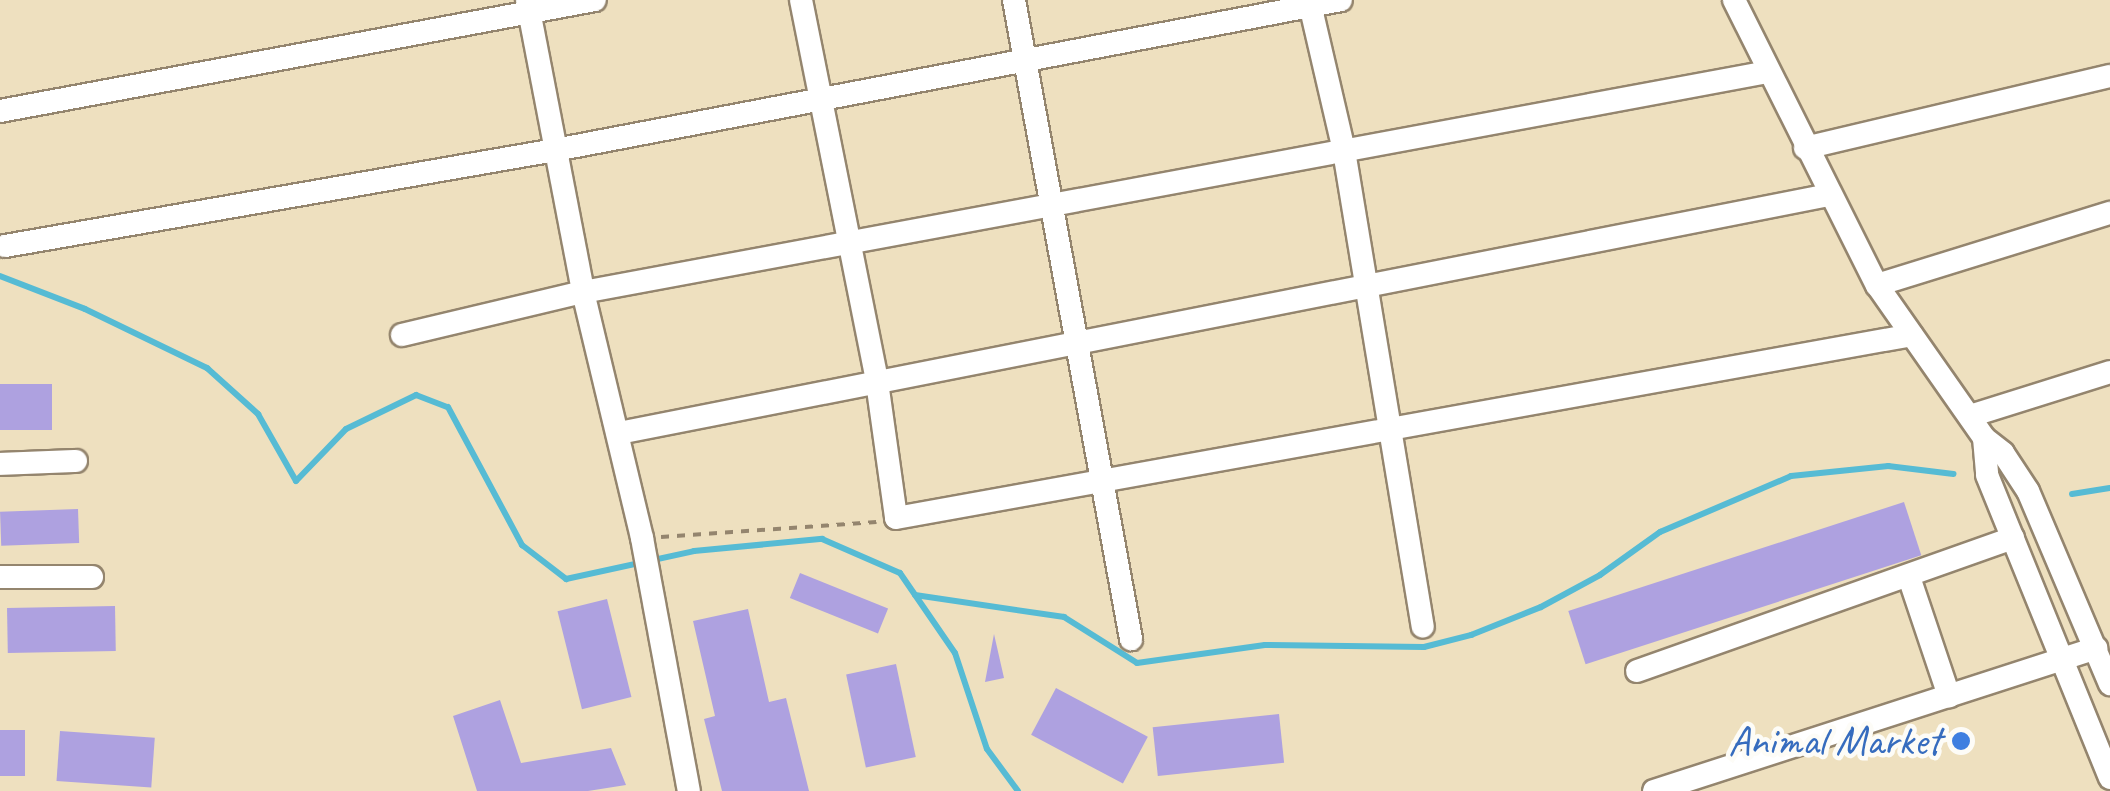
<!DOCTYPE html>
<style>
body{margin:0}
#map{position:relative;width:2110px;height:791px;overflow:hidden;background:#eee0bf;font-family:Caveat,sans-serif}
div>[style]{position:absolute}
.stream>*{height:6px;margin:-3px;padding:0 3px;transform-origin:3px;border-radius:3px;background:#56bbd4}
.building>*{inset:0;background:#aea1e0;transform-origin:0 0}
.path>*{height:4px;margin-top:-2px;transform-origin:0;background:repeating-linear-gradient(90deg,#94856e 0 8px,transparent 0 16px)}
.roads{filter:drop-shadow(2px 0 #94856e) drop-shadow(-2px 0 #94856e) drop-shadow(0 2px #94856e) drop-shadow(0 -2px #94856e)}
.minor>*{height:22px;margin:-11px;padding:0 11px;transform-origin:11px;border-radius:11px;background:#fff}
.dots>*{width:28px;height:28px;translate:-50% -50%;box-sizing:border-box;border:5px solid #fdfcf7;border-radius:50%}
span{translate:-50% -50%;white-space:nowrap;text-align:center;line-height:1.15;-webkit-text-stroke:9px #fdfcf7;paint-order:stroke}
.shop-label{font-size:42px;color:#366cbe}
.right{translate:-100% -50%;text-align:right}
</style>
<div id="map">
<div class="stream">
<div style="left:0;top:276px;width:91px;rotate:21.2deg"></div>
<div style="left:85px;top:309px;width:136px;rotate:25.8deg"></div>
<div style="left:207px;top:368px;width:69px;rotate:42deg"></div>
<div style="left:258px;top:414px;width:77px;rotate:60.4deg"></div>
<div style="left:296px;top:481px;width:72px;rotate:-46.1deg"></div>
<div style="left:346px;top:429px;width:78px;rotate:-25.9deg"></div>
<div style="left:416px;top:395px;width:34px;rotate:21deg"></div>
<div style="left:448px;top:407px;width:157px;rotate:61.8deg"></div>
<div style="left:522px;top:545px;width:56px;rotate:37.7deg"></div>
<div style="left:566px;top:579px;width:131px;rotate:-12.3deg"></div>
<div style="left:694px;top:551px;width:129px;rotate:-5.4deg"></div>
<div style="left:822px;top:539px;width:85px;rotate:23.6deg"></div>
<div style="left:900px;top:573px;width:97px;rotate:55.5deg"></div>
<div style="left:955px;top:653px;width:101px;rotate:71.6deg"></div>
<div style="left:987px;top:749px;width:52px;rotate:53.6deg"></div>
<div style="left:2072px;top:494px;width:38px;rotate:-9deg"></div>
<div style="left:915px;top:595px;width:151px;rotate:8.4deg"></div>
<div style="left:1064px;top:617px;width:86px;rotate:32.2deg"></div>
<div style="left:1137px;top:663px;width:129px;rotate:-8deg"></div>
<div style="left:1265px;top:645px;width:159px;rotate:0.7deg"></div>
<div style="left:1424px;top:647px;width:49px;rotate:-14.3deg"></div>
<div style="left:1471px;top:635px;width:75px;rotate:-21.8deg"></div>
<div style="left:1541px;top:607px;width:67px;rotate:-28.5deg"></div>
<div style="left:1600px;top:575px;width:74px;rotate:-35.6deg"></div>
<div style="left:1660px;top:532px;width:142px;rotate:-23.1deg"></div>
<div style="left:1791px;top:476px;width:98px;rotate:-5.9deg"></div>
<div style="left:1888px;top:466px;width:66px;rotate:6.9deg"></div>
</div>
<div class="building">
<div style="left:0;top:384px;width:52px;height:46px"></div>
<div style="left:1904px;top:502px;width:56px;height:353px;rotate:72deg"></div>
<div style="left:78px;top:509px;width:34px;height:78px;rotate:88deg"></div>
<div style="left:800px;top:573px;width:95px;height:27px;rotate:22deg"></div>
<div style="left:607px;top:599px;width:101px;height:51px;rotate:76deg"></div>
<div style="left:115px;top:606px;width:45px;height:108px;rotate:89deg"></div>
<div style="clip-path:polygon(748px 609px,769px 702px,786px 698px,809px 791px,722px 791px,704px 719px,715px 716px,693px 621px)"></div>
<div style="clip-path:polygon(994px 634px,1004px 678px,985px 682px)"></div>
<div style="left:896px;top:664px;width:95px;height:51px;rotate:78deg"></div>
<div style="left:1056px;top:688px;width:104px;height:53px;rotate:28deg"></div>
<div style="clip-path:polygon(500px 700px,521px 763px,611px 748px,626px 785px,588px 791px,477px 791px,453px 716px)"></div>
<div style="left:1279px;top:714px;width:49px;height:127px;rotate:84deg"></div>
<div style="left:0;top:730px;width:25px;height:46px"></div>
<div style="left:60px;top:731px;width:95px;height:50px;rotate:4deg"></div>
</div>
<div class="path">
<div style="left:661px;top:537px;width:216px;rotate:-4deg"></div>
</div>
<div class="roads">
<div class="minor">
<div style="left:527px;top:0;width:297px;rotate:79.1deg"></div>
<div style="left:583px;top:292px;width:253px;rotate:76.5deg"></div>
<div style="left:642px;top:538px;width:257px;rotate:79.5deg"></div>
<div style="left:801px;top:0;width:389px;rotate:78.7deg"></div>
<div style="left:877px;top:382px;width:137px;rotate:82deg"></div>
<div style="left:896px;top:518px;width:1032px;rotate:-10.21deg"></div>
<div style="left:1014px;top:0;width:650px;rotate:79.62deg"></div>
<div style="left:1309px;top:0;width:155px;rotate:76.9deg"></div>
<div style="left:1344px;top:151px;width:482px;rotate:80.6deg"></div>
<div style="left:1734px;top:0;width:319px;rotate:63.4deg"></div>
<div style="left:1877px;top:285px;width:187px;rotate:55deg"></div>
<div style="left:1984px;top:438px;width:24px;rotate:38deg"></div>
<div style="left:2003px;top:453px;width:45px;rotate:56.7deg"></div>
<div style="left:2028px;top:491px;width:210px;rotate:67deg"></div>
<div style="left:0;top:111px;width:605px;rotate:-10.57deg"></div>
<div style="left:1805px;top:148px;width:313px;rotate:-13.3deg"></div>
<div style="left:5px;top:246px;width:558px;rotate:-9.9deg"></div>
<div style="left:555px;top:150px;width:800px;rotate:-10.8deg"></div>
<div style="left:1877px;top:285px;width:244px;rotate:-17.2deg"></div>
<div style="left:402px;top:335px;width:186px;rotate:-13.4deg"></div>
<div style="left:583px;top:292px;width:1205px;rotate:-10.52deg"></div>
<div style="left:1970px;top:416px;width:147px;rotate:-17.4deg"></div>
<div style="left:619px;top:433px;width:1233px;rotate:-11.13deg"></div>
<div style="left:1984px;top:438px;width:37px;rotate:85deg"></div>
<div style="left:1987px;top:475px;width:327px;rotate:67.9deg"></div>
<div style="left:0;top:464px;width:76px;rotate:-2.3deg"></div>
<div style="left:0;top:577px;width:92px"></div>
<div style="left:1909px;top:577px;width:126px;rotate:71.4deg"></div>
<div style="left:1637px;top:671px;width:399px;rotate:-19.5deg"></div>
<div style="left:1654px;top:791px;width:465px;rotate:-17.9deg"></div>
</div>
</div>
<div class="dots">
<div style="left:1961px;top:741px;background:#3f7fe0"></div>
</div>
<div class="shop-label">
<span class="right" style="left:1941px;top:741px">Animal Market</span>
</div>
</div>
